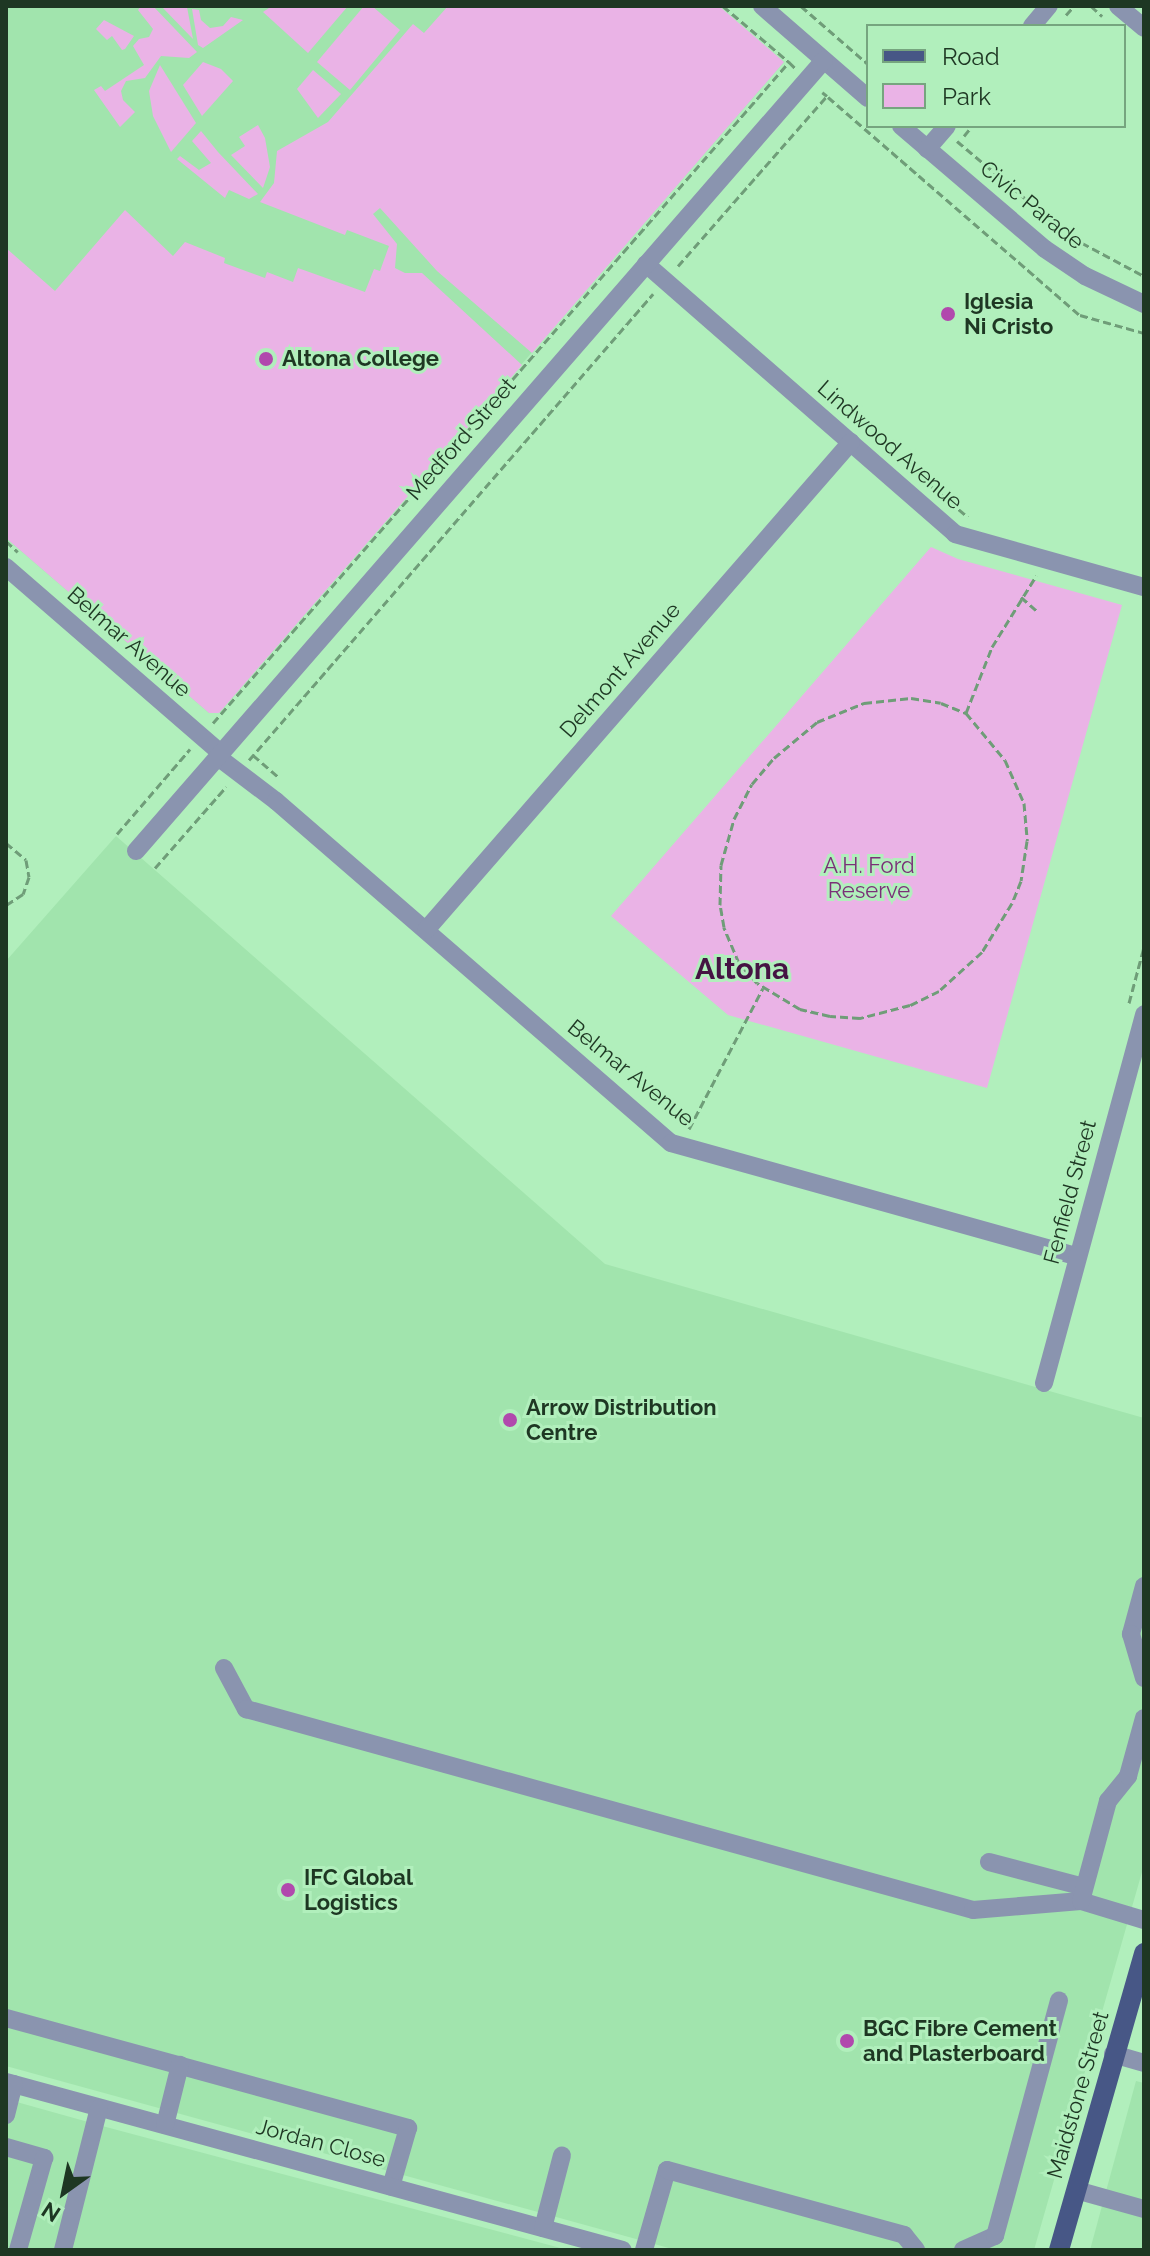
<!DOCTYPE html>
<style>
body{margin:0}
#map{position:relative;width:1150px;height:2256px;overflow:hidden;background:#b1efbc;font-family:Raleway,sans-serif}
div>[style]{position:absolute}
.built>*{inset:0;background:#a1e4ad}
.green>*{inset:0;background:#eab3e6}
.path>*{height:3px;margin-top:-1.5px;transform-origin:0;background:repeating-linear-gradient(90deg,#6f9d78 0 8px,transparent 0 12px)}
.minor>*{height:18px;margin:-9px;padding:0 9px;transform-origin:9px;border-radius:9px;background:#8a94af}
.major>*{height:20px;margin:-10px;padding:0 10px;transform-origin:10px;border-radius:10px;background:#475786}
.dots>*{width:22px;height:22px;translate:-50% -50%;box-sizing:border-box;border:4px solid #b1efbc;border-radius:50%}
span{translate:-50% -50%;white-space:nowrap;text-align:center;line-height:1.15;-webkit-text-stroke:6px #b1efbc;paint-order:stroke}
.street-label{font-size:22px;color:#1e3723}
.poi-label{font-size:22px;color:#1e3723;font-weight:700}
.left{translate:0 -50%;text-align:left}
.park-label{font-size:22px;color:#7a3077}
.district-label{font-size:30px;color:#451343;font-weight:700}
.frame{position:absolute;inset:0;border:8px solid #1e3723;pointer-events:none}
.legend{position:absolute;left:866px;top:24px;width:260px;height:104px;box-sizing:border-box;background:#b1efbc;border:2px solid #76a57f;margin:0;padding:10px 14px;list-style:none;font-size:24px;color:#1e3723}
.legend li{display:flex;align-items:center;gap:16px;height:40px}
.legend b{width:40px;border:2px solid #76a57f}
.north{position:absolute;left:24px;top:2152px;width:80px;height:80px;-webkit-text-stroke:6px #b1efbc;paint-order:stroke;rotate:213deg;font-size:22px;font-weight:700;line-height:32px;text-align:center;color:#1e3723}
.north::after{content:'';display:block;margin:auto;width:28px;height:36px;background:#1e3723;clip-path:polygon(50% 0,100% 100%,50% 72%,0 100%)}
</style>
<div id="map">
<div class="built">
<div style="clip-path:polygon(6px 6px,718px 6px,784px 62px,219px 713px,209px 713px,6px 538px)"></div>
<div style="clip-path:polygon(116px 836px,605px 1264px,1144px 1418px,1144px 1865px,1034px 2250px,676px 2250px,6px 2066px,6px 961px)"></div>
<div style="clip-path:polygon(1136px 2081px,1144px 2083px,1144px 2250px,1090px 2250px)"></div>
<div style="clip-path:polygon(6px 2099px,106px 2127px,568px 2250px,6px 2250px)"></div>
</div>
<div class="green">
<div style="clip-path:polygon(141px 6px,153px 6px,197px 52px,189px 58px,161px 56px,145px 78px,126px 81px,121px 91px,123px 100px,135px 112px,120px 127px,94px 90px,101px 86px,105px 91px,144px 65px,133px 46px,139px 39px,149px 37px,153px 29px,138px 10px)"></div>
<div style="clip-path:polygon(161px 6px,187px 7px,193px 39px)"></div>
<div style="clip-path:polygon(272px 6px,348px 6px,308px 53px,263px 12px)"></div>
<div style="clip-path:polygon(364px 6px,372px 6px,400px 30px,350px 90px,317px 62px)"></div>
<div style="clip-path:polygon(448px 6px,719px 6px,784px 62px,532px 353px,437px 271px,380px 208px,373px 214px,397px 244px,395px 268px,405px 273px,422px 273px,522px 365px,219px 713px,209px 713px,6px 538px,6px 248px,55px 291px,125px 210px,173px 256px,185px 242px,225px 258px,224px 263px,265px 278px,267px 272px,293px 282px,298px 268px,365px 292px,374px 269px,380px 271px,389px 246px,347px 230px,345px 235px,260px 202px,274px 183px,277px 151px,328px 122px,413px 24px,424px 33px)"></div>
<div style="clip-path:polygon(192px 9px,199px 10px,201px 20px,210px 28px,223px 26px,231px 17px,243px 20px,203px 48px,198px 45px)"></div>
<div style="clip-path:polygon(104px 20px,134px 36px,125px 49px,122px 50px,112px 36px,107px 40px,96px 29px)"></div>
<div style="clip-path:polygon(203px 62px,221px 69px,233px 81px,202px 116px,183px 85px)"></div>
<div style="clip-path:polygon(160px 65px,196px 123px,171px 152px,153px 116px,149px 91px)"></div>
<div style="clip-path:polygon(313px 70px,341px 94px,318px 118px,297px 89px)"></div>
<div style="clip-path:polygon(258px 125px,265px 138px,270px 167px,263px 188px,231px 155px,245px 146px,239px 137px)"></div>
<div style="clip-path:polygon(201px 131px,218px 152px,258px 194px,249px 199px,229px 190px,225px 198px,177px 159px,180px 156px,199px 170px,211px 163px,192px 141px)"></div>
<div style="clip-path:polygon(931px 547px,958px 559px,1122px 605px,987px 1088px,728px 1015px,611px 916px)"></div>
</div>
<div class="path">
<div style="left:723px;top:6px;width:87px;rotate:40.3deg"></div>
<div style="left:801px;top:6px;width:89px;rotate:40.9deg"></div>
<div style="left:1091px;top:6px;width:15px;rotate:42deg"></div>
<div style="left:1066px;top:15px;width:12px;rotate:-48deg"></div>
<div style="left:828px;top:97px;width:333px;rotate:40.9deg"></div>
<div style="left:1080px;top:315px;width:66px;rotate:15.7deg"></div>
<div style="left:964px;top:136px;width:13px;rotate:-51deg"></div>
<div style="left:957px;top:141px;width:149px;rotate:40.1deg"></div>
<div style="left:1071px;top:237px;width:83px;rotate:28.1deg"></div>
<div style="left:678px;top:266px;width:226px;rotate:-48.8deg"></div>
<div style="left:827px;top:96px;width:6px;rotate:-141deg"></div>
<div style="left:931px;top:486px;width:48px;rotate:40deg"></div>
<div style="left:6px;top:541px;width:16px;rotate:43deg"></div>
<div style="left:1021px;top:597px;width:21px;rotate:41deg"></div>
<div style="left:911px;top:698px;width:30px;rotate:9deg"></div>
<div style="left:941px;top:703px;width:27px;rotate:22deg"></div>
<div style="left:966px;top:713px;width:61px;rotate:50.3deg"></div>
<div style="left:1005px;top:760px;width:47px;rotate:66.2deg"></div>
<div style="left:1024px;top:803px;width:38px;rotate:85deg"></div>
<div style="left:1027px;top:841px;width:40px;rotate:98.5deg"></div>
<div style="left:1021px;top:881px;width:24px;rotate:112deg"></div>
<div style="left:1012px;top:903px;width:57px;rotate:121.5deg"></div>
<div style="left:982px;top:952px;width:58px;rotate:137.8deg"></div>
<div style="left:939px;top:991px;width:32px;rotate:154deg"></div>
<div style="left:910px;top:1005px;width:52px;rotate:165.4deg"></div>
<div style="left:860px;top:1018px;width:30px;rotate:-176deg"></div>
<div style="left:830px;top:1016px;width:31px;rotate:-167deg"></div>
<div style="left:800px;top:1009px;width:50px;rotate:-148.8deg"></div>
<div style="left:757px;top:983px;width:27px;rotate:-132deg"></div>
<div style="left:739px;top:963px;width:39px;rotate:-113deg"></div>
<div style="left:724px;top:927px;width:22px;rotate:-100deg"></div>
<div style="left:720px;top:905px;width:40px;rotate:-88.6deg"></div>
<div style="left:721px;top:865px;width:48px;rotate:-74.2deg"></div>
<div style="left:734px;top:819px;width:39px;rotate:-63deg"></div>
<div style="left:752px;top:784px;width:34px;rotate:-50deg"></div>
<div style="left:774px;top:758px;width:56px;rotate:-39.9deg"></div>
<div style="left:817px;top:722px;width:51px;rotate:-22deg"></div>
<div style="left:864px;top:703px;width:47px;rotate:-6.1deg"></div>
<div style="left:966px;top:713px;width:71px;rotate:-68.5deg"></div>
<div style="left:992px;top:647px;width:84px;rotate:-58.2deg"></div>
<div style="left:213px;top:723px;width:877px;rotate:-48.93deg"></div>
<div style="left:789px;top:62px;width:8px;rotate:45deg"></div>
<div style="left:253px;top:755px;width:35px;rotate:41deg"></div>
<div style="left:249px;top:760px;width:617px;rotate:-49.08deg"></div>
<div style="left:117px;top:834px;width:112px;rotate:-49.3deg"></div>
<div style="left:6px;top:843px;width:26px;rotate:40deg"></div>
<div style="left:26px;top:860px;width:17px;rotate:80deg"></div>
<div style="left:29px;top:877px;width:18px;rotate:109deg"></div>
<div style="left:23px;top:894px;width:20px;rotate:147deg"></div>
<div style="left:155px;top:868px;width:108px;rotate:-48.8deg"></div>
<div style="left:1129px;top:1003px;width:58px;rotate:-75deg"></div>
<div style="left:689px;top:1129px;width:159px;rotate:-62.3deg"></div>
</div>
<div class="minor">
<div style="left:762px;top:6px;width:140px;rotate:41deg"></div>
<div style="left:1118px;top:6px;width:34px;rotate:40deg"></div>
<div style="left:1032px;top:26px;width:26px;rotate:-50deg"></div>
<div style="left:901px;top:126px;width:189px;rotate:40.5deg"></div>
<div style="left:1045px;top:249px;width:48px;rotate:34deg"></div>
<div style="left:1085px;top:276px;width:65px;rotate:25.4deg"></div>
<div style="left:927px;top:149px;width:30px;rotate:-49deg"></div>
<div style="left:646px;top:264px;width:410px;rotate:41.1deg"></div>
<div style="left:955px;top:534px;width:196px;rotate:15.7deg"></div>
<div style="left:6px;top:567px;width:284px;rotate:40.9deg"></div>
<div style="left:218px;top:757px;width:73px;rotate:37.2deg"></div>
<div style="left:276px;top:801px;width:522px;rotate:40.89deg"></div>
<div style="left:671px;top:1143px;width:421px;rotate:15.6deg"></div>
<div style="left:136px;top:851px;width:1048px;rotate:-48.98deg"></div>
<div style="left:426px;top:930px;width:647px;rotate:-48.95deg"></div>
<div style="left:1044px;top:1383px;width:382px;rotate:-74.8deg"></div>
<div style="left:1144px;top:1586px;width:50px;rotate:105.2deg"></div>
<div style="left:1131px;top:1634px;width:46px;rotate:73.5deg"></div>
<div style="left:224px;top:1668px;width:47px;rotate:61.8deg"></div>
<div style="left:246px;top:1709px;width:754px;rotate:15.45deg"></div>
<div style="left:973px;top:1910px;width:108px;rotate:-4.8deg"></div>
<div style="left:1081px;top:1901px;width:66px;rotate:16.8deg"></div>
<div style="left:989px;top:1862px;width:98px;rotate:14.7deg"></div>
<div style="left:1081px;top:1901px;width:104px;rotate:-74.9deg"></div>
<div style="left:1108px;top:1801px;width:32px;rotate:-51deg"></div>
<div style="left:1128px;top:1776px;width:60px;rotate:-74.6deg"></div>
<div style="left:6px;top:2018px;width:417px;rotate:15.3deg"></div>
<div style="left:408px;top:2128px;width:61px;rotate:106.1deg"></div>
<div style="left:1113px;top:2054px;width:32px;rotate:16deg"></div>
<div style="left:6px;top:2082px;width:639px;rotate:15.23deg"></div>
<div style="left:6px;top:2115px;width:32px;rotate:-76deg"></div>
<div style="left:165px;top:2125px;width:62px;rotate:-76deg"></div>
<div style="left:6px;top:2147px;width:40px;rotate:16deg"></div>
<div style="left:44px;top:2158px;width:96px;rotate:105.8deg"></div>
<div style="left:1076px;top:2190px;width:71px;rotate:15.6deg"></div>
<div style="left:543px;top:2228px;width:75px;rotate:-75.4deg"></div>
<div style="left:63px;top:2250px;width:146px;rotate:-75.8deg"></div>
<div style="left:644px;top:2250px;width:83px;rotate:-74deg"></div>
<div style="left:667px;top:2170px;width:246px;rotate:15.3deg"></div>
<div style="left:904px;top:2235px;width:19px;rotate:51deg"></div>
<div style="left:963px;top:2250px;width:35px;rotate:-24deg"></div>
<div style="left:995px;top:2236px;width:244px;rotate:-74.8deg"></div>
</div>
<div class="major">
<div style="left:1059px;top:2250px;width:309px;rotate:-74deg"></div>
</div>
<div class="dots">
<div style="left:948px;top:314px;background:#b149ad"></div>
<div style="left:266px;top:359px;background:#b149ad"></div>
<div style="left:510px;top:1420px;background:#b149ad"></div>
<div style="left:288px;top:1890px;background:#b149ad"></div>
<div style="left:847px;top:2041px;background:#b149ad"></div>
</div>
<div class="street-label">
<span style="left:1032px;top:205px;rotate:39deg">Civic Parade</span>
<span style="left:461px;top:439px;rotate:-49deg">Medford Street</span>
<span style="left:890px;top:445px;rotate:41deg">Lindwood Avenue</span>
<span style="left:129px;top:642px;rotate:41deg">Belmar Avenue</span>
<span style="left:620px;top:670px;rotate:-49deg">Delmont Avenue</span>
<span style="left:631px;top:1073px;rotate:39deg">Belmar Avenue</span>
<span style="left:1070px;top:1192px;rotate:-75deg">Fenfield Street</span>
<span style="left:1078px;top:2095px;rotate:-74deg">Maidstone Street</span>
<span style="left:321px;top:2143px;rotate:15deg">Jordan Close</span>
</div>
<div class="poi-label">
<span class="left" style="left:964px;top:314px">Iglesia<br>Ni Cristo</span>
<span class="left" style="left:282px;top:359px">Altona College</span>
<span class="left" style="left:526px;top:1420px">Arrow Distribution<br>Centre</span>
<span class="left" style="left:304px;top:1890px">IFC Global<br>Logistics</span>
<span class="left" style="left:863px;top:2041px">BGC Fibre Cement<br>and Plasterboard</span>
</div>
<div class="park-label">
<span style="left:869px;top:878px">A.H. Ford<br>Reserve</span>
</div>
<div class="district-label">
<span style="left:742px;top:969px">Altona</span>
</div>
<div class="frame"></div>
<ul class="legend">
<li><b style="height:10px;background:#475786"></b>Road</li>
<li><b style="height:22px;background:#eab3e6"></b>Park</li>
</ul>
<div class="north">N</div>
</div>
